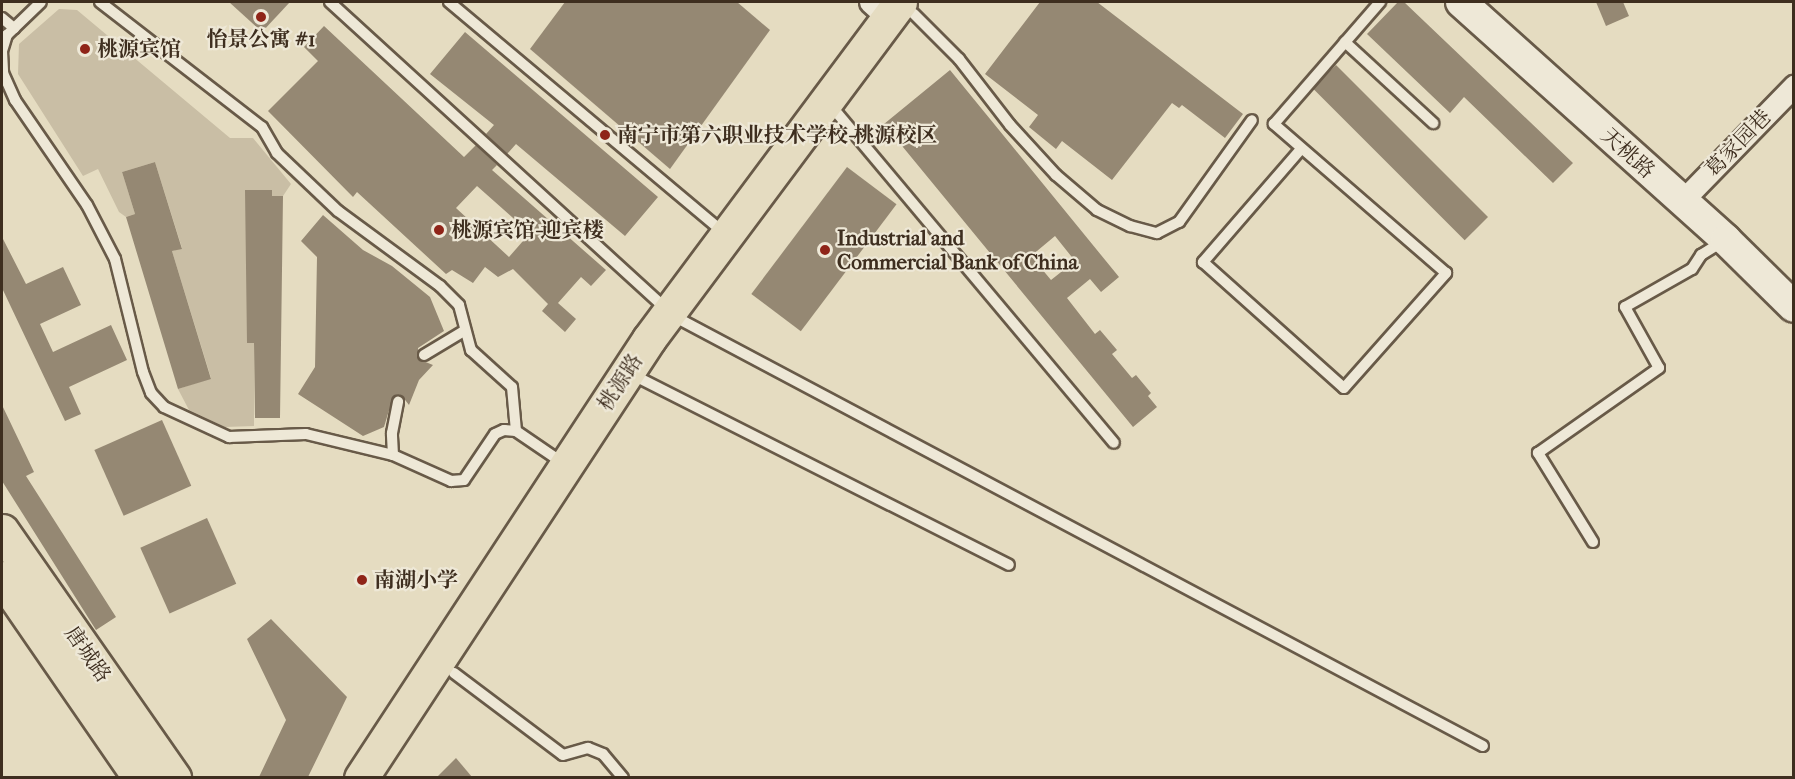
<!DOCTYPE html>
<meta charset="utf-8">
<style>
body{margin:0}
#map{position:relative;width:1795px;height:779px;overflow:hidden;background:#e5dcc1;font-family:"IM FELL French Canon","Noto Serif SC",serif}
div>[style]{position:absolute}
.green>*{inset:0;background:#c9bea5}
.building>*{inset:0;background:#958873;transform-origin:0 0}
.roads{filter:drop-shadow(2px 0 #685a48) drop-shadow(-2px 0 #685a48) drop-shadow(0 2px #685a48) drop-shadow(0 -2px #685a48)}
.lane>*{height:10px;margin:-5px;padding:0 5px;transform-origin:5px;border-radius:5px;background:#eee8d7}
.street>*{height:21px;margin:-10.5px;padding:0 10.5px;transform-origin:10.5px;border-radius:10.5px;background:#eee8d7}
.secondary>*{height:30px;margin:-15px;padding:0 15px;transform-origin:15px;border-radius:15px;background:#eee8d7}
.primary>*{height:33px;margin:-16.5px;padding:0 16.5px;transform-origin:16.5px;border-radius:16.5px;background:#e5dcc1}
.dots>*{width:16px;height:16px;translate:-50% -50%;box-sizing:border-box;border:3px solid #eee8d7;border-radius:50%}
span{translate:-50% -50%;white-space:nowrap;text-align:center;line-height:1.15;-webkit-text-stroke:4.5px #eee8d7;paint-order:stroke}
.poi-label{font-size:21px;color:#3e2e1f;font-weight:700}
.left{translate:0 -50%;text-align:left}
.street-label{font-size:21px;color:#3e2e1f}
.frame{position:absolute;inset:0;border:3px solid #3e2e1f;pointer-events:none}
</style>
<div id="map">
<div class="green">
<div style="clip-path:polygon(59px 9px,77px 10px,230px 138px,253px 138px,291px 184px,283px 196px,254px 343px,254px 426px,225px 427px,189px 410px,178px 389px,211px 378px,172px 251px,182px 248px,155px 162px,122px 172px,135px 214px,126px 217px,119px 212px,98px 169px,83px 176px,18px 74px,19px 44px)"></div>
</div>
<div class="building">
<div style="clip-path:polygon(229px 2px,290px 2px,262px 32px)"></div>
<div style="clip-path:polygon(565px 2px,737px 2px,770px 30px,670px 169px,530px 49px)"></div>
<div style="clip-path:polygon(1040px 2px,1097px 2px,1243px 114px,1225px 138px,1182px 105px,1179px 108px,1172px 103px,1112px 180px,1062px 141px,1056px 149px,1029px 127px,1038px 115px,985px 74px)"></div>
<div style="clip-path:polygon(1398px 2px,1404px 2px,1573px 163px,1553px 183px,1464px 97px,1450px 113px,1367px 34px)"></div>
<div style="clip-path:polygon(1596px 2px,1623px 2px,1629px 16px,1606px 26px)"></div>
<div style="clip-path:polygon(evenodd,324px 26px,464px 157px,476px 145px,497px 165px,492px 170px,606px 270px,591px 286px,581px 277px,558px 303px,576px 319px,565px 332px,542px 311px,548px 304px,513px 269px,498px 277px,485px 267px,473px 283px,452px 270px,446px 274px,357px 192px,353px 197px,268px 111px,318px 61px,304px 47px,324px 26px,477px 186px,530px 233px,509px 257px,456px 208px,477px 186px)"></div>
<div style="clip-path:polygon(465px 32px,658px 197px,625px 236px,516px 144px,507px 154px,486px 134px,494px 125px,430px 74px)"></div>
<div style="left:1336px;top:65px;width:215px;height:33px;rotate:45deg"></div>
<div style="clip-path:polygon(evenodd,950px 70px,1119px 277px,1101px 292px,1090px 279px,1067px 298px,1095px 334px,1100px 330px,1117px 350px,1112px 354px,1132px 378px,1136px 375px,1151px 393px,1148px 396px,1157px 407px,1133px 427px,884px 124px,950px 70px,1055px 236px,1075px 261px,1051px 280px,1031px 256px,1055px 236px)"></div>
<div style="clip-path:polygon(155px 162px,182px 249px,172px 251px,211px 379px,178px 389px,126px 217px,135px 214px,122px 172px)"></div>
<div style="left:847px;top:167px;width:62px;height:159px;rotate:37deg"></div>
<div style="clip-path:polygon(245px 190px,272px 190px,272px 196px,283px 196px,280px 418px,255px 418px,254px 343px,247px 343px)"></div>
<div style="clip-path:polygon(323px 215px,363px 250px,392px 266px,430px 297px,444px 331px,418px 348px,418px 359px,433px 365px,419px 380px,409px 405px,402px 396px,393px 397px,384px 427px,363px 436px,298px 394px,315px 367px,317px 257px,301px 241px)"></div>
<div style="clip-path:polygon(2px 237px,26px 284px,63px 267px,81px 305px,40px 324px,53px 352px,111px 325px,127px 360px,69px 387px,81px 414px,65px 421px,2px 288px)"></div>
<div style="clip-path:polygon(2px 405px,34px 472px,26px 476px,116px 617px,96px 630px,2px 481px)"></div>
<div style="left:162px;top:420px;width:72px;height:74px;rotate:66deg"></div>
<div style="left:207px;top:518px;width:72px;height:73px;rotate:66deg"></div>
<div style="clip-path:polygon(271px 619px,347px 697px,308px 777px,259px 777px,286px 720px,247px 639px)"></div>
<div style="clip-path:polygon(456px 758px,472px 777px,437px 777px)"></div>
</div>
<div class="roads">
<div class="lane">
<div style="left:100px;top:2px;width:205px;rotate:37.7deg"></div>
<div style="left:262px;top:127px;width:30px;rotate:60deg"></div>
<div style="left:277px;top:153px;width:84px;rotate:43.6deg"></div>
<div style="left:338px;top:211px;width:127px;rotate:36.3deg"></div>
<div style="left:440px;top:286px;width:27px;rotate:45deg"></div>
<div style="left:459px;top:305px;width:47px;rotate:75.1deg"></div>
<div style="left:471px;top:350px;width:55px;rotate:42.1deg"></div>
<div style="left:512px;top:387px;width:44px;rotate:84.8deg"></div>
<div style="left:330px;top:2px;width:455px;rotate:42.4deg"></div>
<div style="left:449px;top:2px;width:359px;rotate:40deg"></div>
<div style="left:914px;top:14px;width:64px;rotate:45deg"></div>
<div style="left:959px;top:59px;width:83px;rotate:52.3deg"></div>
<div style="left:1010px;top:125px;width:68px;rotate:47.4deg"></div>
<div style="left:1056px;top:175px;width:54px;rotate:40.5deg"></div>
<div style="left:1097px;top:210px;width:37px;rotate:26deg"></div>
<div style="left:1130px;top:226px;width:28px;rotate:15deg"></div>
<div style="left:1157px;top:233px;width:25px;rotate:-27deg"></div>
<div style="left:1179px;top:222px;width:125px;rotate:-54.4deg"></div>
<div style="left:2px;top:18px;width:16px;rotate:40deg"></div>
<div style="left:1345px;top:42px;width:120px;rotate:42.6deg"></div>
<div style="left:2px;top:51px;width:22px;rotate:87deg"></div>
<div style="left:3px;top:73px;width:30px;rotate:66deg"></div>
<div style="left:15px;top:100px;width:127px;rotate:55.6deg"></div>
<div style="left:87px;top:205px;width:61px;rotate:62.6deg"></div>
<div style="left:115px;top:259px;width:116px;rotate:76.1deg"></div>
<div style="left:143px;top:372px;width:22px;rotate:69deg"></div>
<div style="left:151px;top:393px;width:19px;rotate:47deg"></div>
<div style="left:164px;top:407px;width:72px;rotate:24.8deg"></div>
<div style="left:229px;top:437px;width:77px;rotate:-2.2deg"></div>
<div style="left:306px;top:434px;width:89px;rotate:13.6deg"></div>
<div style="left:393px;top:455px;width:64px;rotate:24.1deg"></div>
<div style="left:451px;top:481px;width:13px;rotate:-4deg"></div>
<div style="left:464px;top:480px;width:55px;rotate:-56deg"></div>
<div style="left:495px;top:434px;width:10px;rotate:-24deg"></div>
<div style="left:504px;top:430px;width:12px;rotate:5deg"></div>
<div style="left:516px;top:431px;width:57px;rotate:34.2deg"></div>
<div style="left:2px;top:51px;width:17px;rotate:-73deg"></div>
<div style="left:7px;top:35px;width:47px;rotate:-44.1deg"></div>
<div style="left:838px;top:114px;width:429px;rotate:50deg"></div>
<div style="left:1301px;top:149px;width:150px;rotate:130.9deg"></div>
<div style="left:1203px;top:262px;width:189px;rotate:41.8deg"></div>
<div style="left:1344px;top:388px;width:154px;rotate:-48.4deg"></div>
<div style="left:1446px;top:273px;width:228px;rotate:-139.1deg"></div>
<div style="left:1274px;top:124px;width:162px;rotate:-49deg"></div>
<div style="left:681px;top:320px;width:908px;rotate:27.98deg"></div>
<div style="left:424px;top:355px;width:47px;rotate:-31deg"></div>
<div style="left:641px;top:379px;width:412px;rotate:26.8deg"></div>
<div style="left:393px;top:455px;width:22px;rotate:-93deg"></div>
<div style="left:392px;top:433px;width:32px;rotate:-79deg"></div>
<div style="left:1593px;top:542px;width:105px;rotate:-121.7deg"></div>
<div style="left:1538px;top:453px;width:148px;rotate:-35.1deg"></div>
<div style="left:1659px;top:368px;width:70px;rotate:-119.1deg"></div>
<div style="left:1625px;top:307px;width:77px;rotate:-29.6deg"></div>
<div style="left:1692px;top:269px;width:17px;rotate:-57deg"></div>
<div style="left:1701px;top:255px;width:26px;rotate:-32deg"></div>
<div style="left:454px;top:673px;width:136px;rotate:37deg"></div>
<div style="left:563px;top:755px;width:26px;rotate:-16deg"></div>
<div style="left:588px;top:748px;width:16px;rotate:22deg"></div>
<div style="left:603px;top:754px;width:31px;rotate:50deg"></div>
</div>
<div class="street">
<div style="left:870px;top:2px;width:24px;rotate:42deg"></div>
<div style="left:1682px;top:201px;width:161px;rotate:-45.8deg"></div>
</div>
<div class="secondary">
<div style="left:1461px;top:2px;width:356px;rotate:41.9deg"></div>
<div style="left:1726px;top:240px;width:95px;rotate:44.6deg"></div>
</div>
<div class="primary">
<div style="left:2px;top:531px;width:301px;rotate:55.1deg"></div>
<div style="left:2px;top:578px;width:243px;rotate:55.4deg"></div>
<div style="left:361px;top:778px;width:525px;rotate:-56.73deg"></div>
<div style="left:649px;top:339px;width:420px;rotate:-53.3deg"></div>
</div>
</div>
<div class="dots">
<div style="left:261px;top:17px;background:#8f2418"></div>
<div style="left:85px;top:49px;background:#8f2418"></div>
<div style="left:605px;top:135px;background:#8f2418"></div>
<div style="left:439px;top:230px;background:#8f2418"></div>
<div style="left:825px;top:250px;background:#8f2418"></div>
<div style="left:362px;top:580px;background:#8f2418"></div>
</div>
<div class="poi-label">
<span style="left:261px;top:39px">怡景公寓 #1</span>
<span class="left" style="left:97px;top:49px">桃源宾馆</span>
<span class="left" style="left:617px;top:135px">南宁市第六职业技术学校-桃源校区</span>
<span class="left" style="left:451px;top:230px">桃源宾馆-迎宾楼</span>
<span class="left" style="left:837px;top:250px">Industrial and<br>Commercial Bank of China</span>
<span class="left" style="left:374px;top:580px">南湖小学</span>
</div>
<div class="street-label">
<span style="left:1738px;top:143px;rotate:-46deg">葛家园巷</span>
<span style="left:1628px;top:153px;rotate:42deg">天桃路</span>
<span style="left:620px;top:382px;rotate:-57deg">桃源路</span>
<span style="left:88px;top:654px;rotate:55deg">唐城路</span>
</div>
<div class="frame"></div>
</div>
